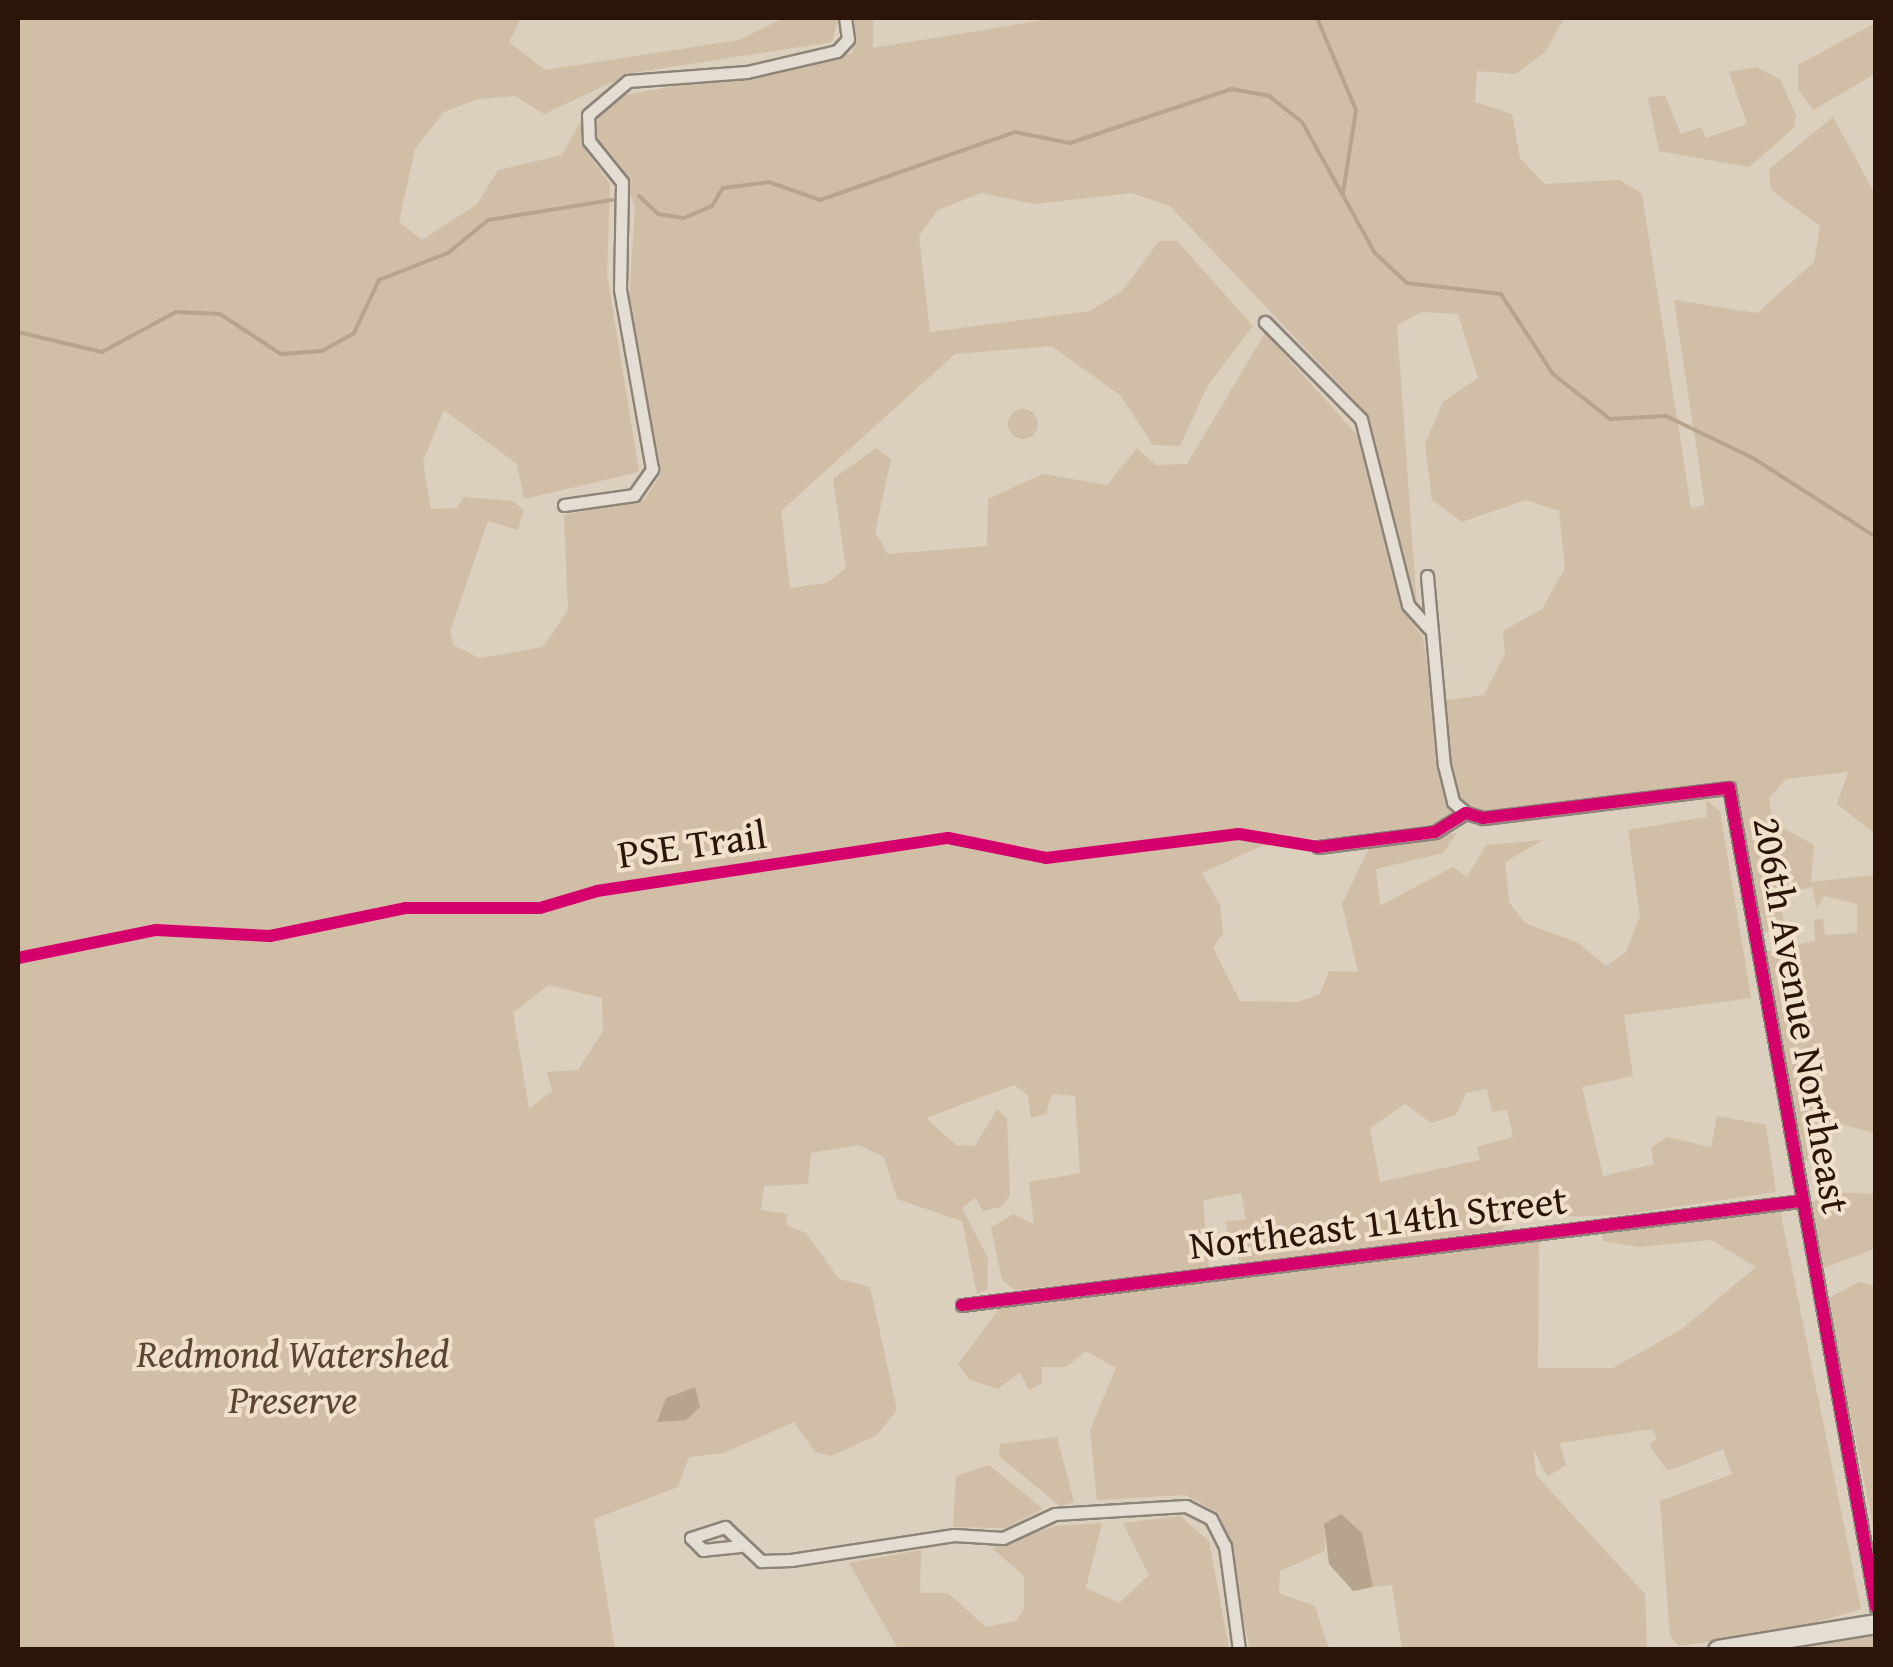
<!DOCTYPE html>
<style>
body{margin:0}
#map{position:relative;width:1893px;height:1667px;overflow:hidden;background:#dbcfbd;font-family:"Gentium Book Plus",serif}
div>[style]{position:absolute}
.green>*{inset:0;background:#d1bea6}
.round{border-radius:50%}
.water>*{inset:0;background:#b7a48c}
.stream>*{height:4px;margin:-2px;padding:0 2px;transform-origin:2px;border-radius:2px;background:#b7a48c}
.roads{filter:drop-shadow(2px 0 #8d8478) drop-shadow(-2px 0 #8d8478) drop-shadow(0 2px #8d8478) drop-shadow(0 -2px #8d8478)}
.street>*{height:11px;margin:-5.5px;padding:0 5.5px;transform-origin:5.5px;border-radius:5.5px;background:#e3ddd4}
.secondary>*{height:18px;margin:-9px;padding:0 9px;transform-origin:9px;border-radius:9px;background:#e3ddd4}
.cycleway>*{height:12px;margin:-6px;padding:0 6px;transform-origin:6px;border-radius:6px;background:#d6006c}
span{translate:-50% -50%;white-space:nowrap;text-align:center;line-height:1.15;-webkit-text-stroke:8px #f0e1cc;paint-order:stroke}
.street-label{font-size:40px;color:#2c1508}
.park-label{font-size:40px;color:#5b4432;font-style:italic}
.frame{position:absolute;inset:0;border:20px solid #2c1508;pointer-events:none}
</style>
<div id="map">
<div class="green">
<div style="clip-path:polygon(evenodd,18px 18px,521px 18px,509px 42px,545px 70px,739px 40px,784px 18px,838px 18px,832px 42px,632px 73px,544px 114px,515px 96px,478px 99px,444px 112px,415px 149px,399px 222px,422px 240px,477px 204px,498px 170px,562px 155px,581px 120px,586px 151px,610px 184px,607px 274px,639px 472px,524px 499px,517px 464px,444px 410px,423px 461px,431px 509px,457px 508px,464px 497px,513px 501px,524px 510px,518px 530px,488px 521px,450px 631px,453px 645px,479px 658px,543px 647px,568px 610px,564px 515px,644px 500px,661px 474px,629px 301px,635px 207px,617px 161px,595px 139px,599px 115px,625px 95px,853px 53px,855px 18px,873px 18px,873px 48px,1056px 18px,1564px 18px,1546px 51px,1516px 74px,1477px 71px,1475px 102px,1512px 114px,1520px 158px,1545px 184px,1620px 180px,1642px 194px,1691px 508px,1705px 505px,1674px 300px,1757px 313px,1814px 262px,1820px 226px,1771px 190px,1769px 169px,1833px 117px,1875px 194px,1875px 834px,1837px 804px,1848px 772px,1786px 779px,1769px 798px,1773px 822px,1814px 845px,1811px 882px,1875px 875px,1875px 1133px,1837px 1123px,1819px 1160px,1803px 1161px,1765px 952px,1815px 941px,1814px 920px,1823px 919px,1825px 935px,1857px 933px,1857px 904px,1824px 896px,1817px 908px,1812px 887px,1779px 895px,1784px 923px,1761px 935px,1737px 786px,1262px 846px,1202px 873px,1220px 905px,1223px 933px,1213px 948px,1240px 1001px,1298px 1002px,1320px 994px,1329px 971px,1358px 972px,1342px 904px,1370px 846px,1457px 833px,1443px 853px,1376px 869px,1380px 906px,1453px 867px,1467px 877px,1486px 845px,1543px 840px,1505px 862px,1509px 902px,1525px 923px,1578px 943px,1606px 966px,1626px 952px,1640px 916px,1628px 830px,1707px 817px,1706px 800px,1720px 811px,1751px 998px,1624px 1015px,1633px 1076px,1582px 1087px,1603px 1176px,1654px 1164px,1651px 1148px,1667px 1137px,1711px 1147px,1717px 1116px,1766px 1125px,1776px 1192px,1621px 1215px,1513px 1218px,1501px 1230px,1246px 1266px,1230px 1252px,1226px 1222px,1246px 1219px,1241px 1193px,1203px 1200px,1209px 1270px,1015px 1290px,1002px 1280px,991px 1228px,1013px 1214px,1034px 1224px,1029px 1182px,1080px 1173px,1075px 1096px,1052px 1094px,1046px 1114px,1031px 1118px,1028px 1095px,1014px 1085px,926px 1118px,956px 1145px,975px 1146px,997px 1109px,1007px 1118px,1010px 1196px,1001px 1207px,983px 1211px,975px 1198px,962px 1208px,988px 1258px,987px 1290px,977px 1294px,962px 1221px,897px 1199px,884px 1157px,859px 1145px,811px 1153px,808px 1184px,764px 1186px,761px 1210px,788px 1214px,786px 1225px,806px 1233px,839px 1279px,870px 1287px,897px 1410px,877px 1435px,831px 1456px,815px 1452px,794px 1422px,724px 1453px,689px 1457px,678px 1487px,594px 1519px,615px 1649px,18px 1649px,18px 18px,981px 193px,1035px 204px,1132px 193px,1170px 206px,1362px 408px,1417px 608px,1397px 325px,1422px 312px,1458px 314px,1478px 378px,1443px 402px,1425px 444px,1432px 500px,1462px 522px,1526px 500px,1559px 511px,1565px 568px,1542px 609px,1503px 631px,1505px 654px,1484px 695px,1433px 702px,1423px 637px,1404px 613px,1360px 438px,1265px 333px,1187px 464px,1156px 465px,1137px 448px,1107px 485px,1043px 474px,988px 499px,987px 546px,888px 554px,875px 532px,891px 459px,876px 448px,833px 479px,846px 568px,827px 583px,790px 588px,781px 511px,955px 354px,1052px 346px,1121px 396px,1153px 445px,1180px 446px,1208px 385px,1253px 326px,1177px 241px,1159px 241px,1122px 291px,1090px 311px,930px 332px,919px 236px,938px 210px,981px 193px,18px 18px,548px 985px,602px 998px,603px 1031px,578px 1070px,547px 1072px,552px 1091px,529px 1109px,513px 1013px,548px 985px,18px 18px,1487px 1089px,1492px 1112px,1507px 1110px,1513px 1137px,1477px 1147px,1480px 1160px,1380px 1182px,1370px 1128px,1405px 1104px,1431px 1123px,1456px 1115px,1466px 1093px,1487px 1089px)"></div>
<div style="clip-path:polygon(1875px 23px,1875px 74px,1813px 110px,1798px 89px,1798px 65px)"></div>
<div style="clip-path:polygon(1756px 67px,1780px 79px,1796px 115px,1794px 128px,1749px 167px,1659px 151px,1648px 98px,1665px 95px,1681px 134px,1701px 127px,1706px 138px,1747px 124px,1729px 72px)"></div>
<div class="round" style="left:1008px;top:409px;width:30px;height:30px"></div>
<div style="clip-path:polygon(1827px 1192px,1875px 1194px,1876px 1248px,1824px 1268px,1812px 1203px)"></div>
<div style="clip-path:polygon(1780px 1210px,1861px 1609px,1790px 1630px,1679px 1646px,1670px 1636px,1660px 1501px,1732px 1474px,1723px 1449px,1668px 1471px,1649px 1445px,1657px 1438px,1652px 1429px,1560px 1443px,1566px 1465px,1547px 1477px,1533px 1448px,1536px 1475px,1645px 1594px,1647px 1647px,1402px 1649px,1392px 1585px,1373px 1587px,1324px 1524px,1325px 1551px,1280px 1571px,1279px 1593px,1315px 1606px,1329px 1649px,1250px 1649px,1219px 1513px,1185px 1495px,1097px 1500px,1090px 1430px,1116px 1368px,1086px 1351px,1066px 1367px,1042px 1367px,1042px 1383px,1029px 1390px,1020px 1372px,998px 1389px,970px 1380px,958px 1364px,999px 1309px,1539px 1241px,1538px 1368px,1613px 1368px,1682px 1329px,1756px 1267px,1711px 1240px,1639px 1247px,1603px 1241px,1601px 1232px)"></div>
<div style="clip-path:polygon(1859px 1282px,1875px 1286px,1875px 1536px,1827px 1299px)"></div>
<div style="clip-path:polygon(1057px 1437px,1074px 1502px,1060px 1506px,999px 1456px,1000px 1444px)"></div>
<div style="clip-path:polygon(989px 1465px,1043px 1509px,1004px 1528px,953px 1527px,956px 1476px)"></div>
<div style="clip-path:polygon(1180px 1516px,1209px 1541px,1229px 1649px,898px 1649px,849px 1563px,921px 1550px,920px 1593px,948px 1593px,986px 1627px,1016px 1621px,1024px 1608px,1024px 1576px,992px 1548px,1055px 1526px,1102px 1523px,1086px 1588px,1119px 1603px,1149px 1575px,1123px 1523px)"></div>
<div style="clip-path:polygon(1875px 1635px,1875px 1649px,1773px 1649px)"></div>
</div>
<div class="water">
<div style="clip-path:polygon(695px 1387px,700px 1407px,686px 1420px,657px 1422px,666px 1398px)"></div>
<div style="clip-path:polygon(1341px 1514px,1362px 1533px,1373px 1587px,1353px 1591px,1329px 1564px,1324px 1524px)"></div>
</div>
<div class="stream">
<div style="left:1317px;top:18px;width:100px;rotate:67deg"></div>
<div style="left:1356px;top:110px;width:84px;rotate:98.9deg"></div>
<div style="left:639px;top:196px;width:26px;rotate:43deg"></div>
<div style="left:658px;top:214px;width:26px;rotate:9deg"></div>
<div style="left:684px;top:218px;width:30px;rotate:-23deg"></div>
<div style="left:712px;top:206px;width:21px;rotate:-59deg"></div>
<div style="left:723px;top:188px;width:46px;rotate:-7.4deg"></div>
<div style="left:769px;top:182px;width:54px;rotate:19.4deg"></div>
<div style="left:820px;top:200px;width:207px;rotate:-19.2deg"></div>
<div style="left:1015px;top:132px;width:56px;rotate:11.3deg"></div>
<div style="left:1070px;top:143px;width:170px;rotate:-18.5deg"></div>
<div style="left:1231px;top:89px;width:39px;rotate:10deg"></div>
<div style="left:1269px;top:96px;width:42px;rotate:38.2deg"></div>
<div style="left:1302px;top:122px;width:150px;rotate:60.9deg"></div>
<div style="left:1375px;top:253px;width:44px;rotate:43.2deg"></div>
<div style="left:1407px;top:283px;width:95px;rotate:6.7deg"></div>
<div style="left:1501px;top:294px;width:95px;rotate:57deg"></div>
<div style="left:1553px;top:374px;width:73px;rotate:38.3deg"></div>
<div style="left:1610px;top:419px;width:56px;rotate:-3.1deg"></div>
<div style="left:1666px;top:416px;width:97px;rotate:25.8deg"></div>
<div style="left:1753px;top:458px;width:146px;rotate:32.7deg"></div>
<div style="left:18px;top:332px;width:86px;rotate:13.4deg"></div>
<div style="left:102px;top:352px;width:84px;rotate:-28.4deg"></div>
<div style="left:176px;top:312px;width:44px;rotate:2.6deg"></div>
<div style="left:220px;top:314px;width:73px;rotate:33.3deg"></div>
<div style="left:281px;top:354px;width:41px;rotate:-4.2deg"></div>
<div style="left:322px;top:351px;width:37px;rotate:-29deg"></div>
<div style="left:354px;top:333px;width:59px;rotate:-64.7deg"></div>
<div style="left:379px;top:280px;width:74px;rotate:-21.4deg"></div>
<div style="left:448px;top:253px;width:52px;rotate:-39.5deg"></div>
<div style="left:488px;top:220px;width:126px;rotate:-9.2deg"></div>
</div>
<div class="roads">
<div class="street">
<div style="left:1265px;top:322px;width:136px;rotate:45.3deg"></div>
<div style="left:1361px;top:419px;width:192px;rotate:75.8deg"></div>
<div style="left:1408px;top:605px;width:31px;rotate:48deg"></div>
<div style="left:564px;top:505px;width:71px;rotate:-8.1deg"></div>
<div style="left:634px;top:495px;width:32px;rotate:-55deg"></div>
<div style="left:652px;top:469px;width:183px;rotate:-100.1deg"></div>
<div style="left:620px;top:289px;width:107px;rotate:-88.9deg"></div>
<div style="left:622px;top:182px;width:53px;rotate:-128.8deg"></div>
<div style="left:589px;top:141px;width:26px;rotate:-92deg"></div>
<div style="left:588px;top:115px;width:52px;rotate:-40.4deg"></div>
<div style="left:628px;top:81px;width:119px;rotate:-4.3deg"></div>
<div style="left:747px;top:72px;width:92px;rotate:-13.1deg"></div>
<div style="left:837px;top:51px;width:16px;rotate:-47deg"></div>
<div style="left:848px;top:39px;width:21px;rotate:-98deg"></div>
<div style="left:1427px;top:576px;width:190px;rotate:84.9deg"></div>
<div style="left:1444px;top:765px;width:38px;rotate:76deg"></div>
<div style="left:1453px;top:802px;width:17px;rotate:40deg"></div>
<div style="left:1318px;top:847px;width:118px;rotate:-7.3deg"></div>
<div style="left:1435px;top:832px;width:36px;rotate:-32deg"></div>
<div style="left:1466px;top:813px;width:18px;rotate:16deg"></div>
<div style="left:1483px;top:818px;width:248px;rotate:-7deg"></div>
<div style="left:1729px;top:788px;width:832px;rotate:79.82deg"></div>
<div style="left:962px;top:1305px;width:845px;rotate:-7.07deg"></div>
<div style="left:740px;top:1546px;width:37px;rotate:174deg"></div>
<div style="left:703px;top:1550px;width:17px;rotate:-135deg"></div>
<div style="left:691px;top:1538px;width:36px;rotate:-18deg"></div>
<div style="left:725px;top:1527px;width:50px;rotate:43.4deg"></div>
<div style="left:761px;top:1561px;width:30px;rotate:-2deg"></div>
<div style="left:791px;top:1560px;width:165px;rotate:-8.7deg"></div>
<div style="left:954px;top:1535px;width:49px;rotate:3.5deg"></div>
<div style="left:1003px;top:1538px;width:57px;rotate:-24.8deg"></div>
<div style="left:1055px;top:1514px;width:131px;rotate:-3.5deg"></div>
<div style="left:1186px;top:1506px;width:28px;rotate:27deg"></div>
<div style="left:1211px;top:1519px;width:30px;rotate:63deg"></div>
<div style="left:1225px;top:1546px;width:105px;rotate:82.3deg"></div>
</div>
<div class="secondary">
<div style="left:1718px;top:1650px;width:160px;rotate:-9.3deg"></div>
</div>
</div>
<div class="cycleway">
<div style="left:18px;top:958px;width:141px;rotate:-11.5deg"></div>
<div style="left:156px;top:930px;width:114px;rotate:3deg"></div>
<div style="left:270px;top:936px;width:138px;rotate:-11.7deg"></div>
<div style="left:405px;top:908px;width:135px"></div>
<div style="left:540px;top:908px;width:59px;rotate:-16.6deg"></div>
<div style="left:597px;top:891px;width:355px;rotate:-8.6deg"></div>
<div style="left:948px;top:838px;width:100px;rotate:11.5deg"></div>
<div style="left:1046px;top:858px;width:194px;rotate:-7.1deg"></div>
<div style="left:1239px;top:834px;width:80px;rotate:9.3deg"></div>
<div style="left:1318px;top:847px;width:118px;rotate:-7.3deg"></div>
<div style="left:1435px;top:832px;width:36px;rotate:-32deg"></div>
<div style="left:1466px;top:813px;width:18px;rotate:16deg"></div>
<div style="left:1483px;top:818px;width:248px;rotate:-7deg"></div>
<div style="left:1729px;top:788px;width:832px;rotate:79.82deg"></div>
<div style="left:962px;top:1305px;width:845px;rotate:-7.07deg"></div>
</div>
<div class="street-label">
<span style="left:692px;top:844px;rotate:-8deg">PSE Trail</span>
<span style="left:1802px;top:1015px;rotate:80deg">206th Avenue Northeast</span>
<span style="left:1378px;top:1222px;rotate:-7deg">Northeast 114th Street</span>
</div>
<div class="park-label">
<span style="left:293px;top:1376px">Redmond Watershed<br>Preserve</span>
</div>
<div class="frame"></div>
</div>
